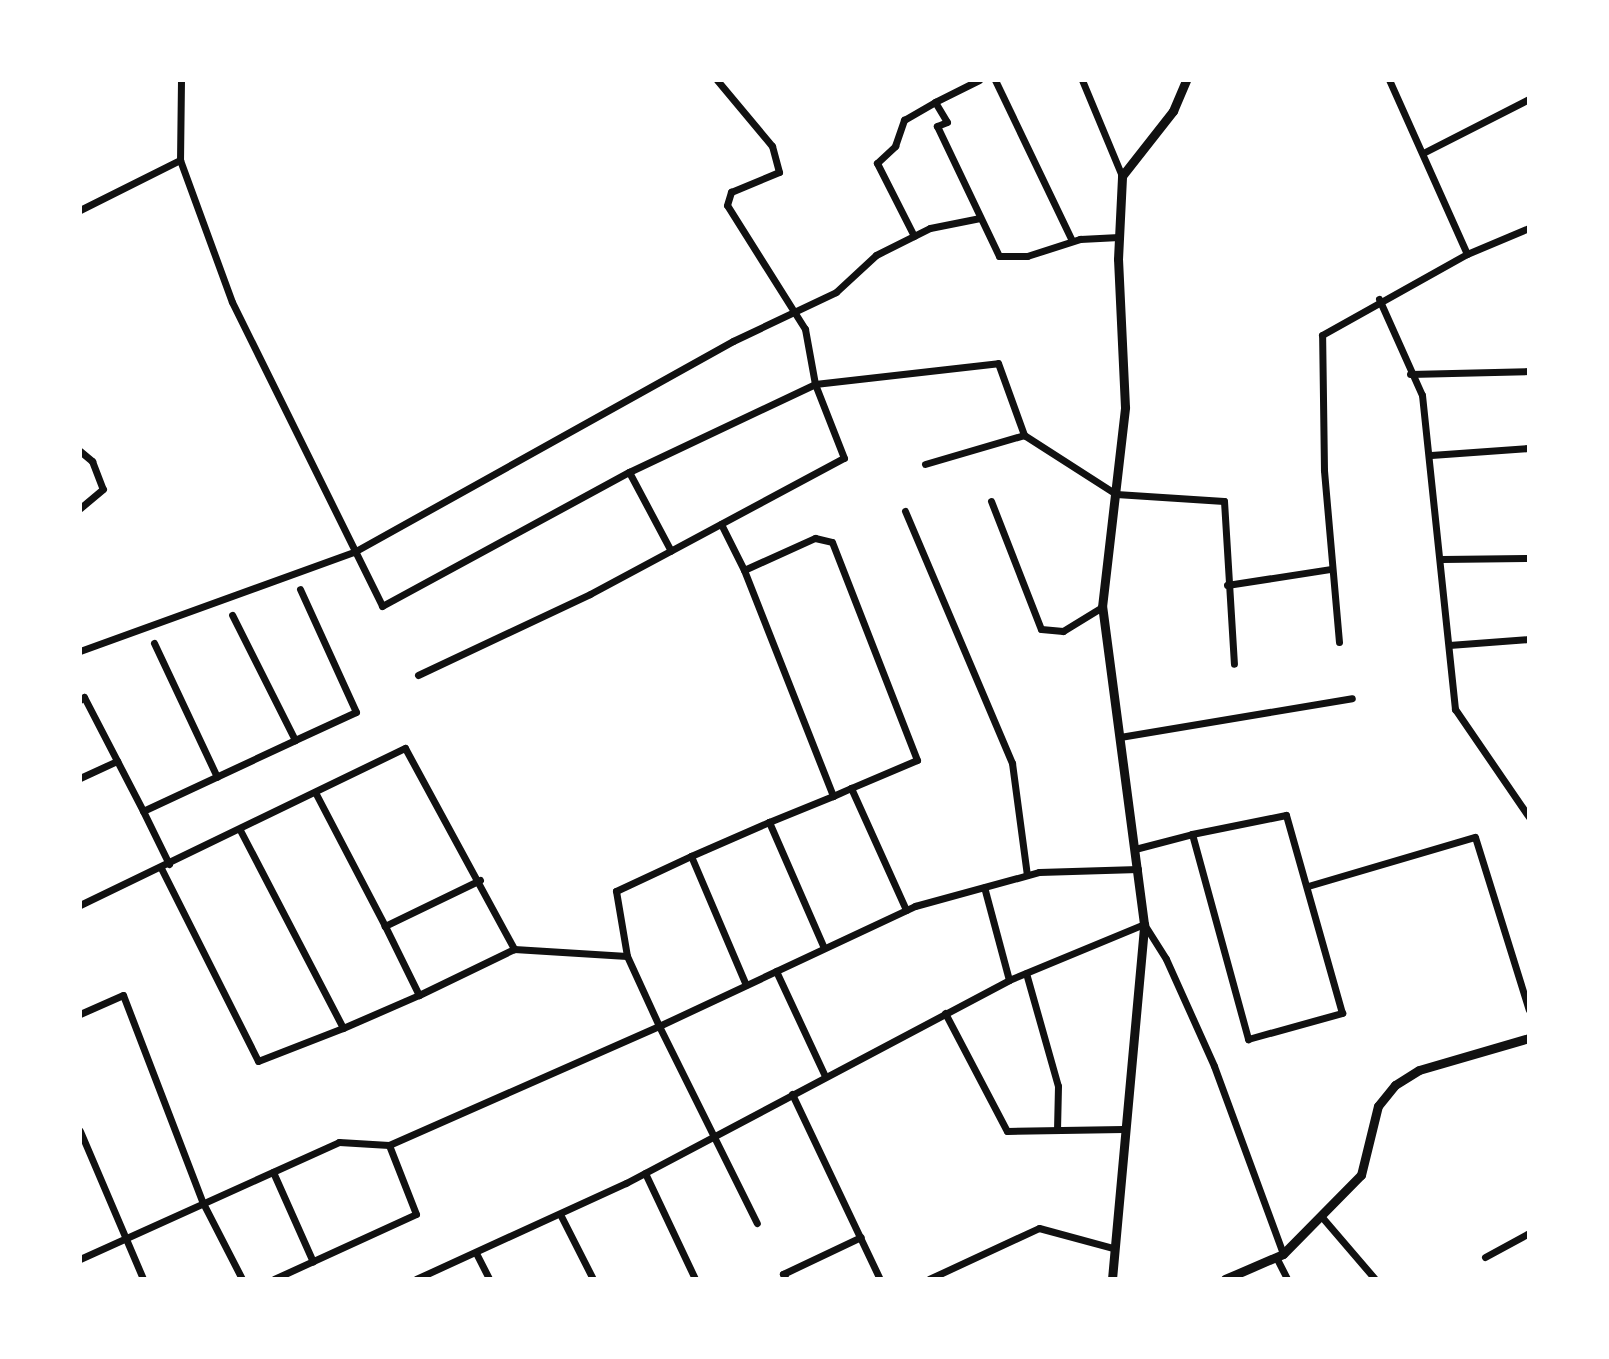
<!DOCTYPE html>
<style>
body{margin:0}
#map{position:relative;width:1609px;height:1359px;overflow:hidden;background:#fff;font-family:"PT Sans Narrow",sans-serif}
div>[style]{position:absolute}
.minor>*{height:7px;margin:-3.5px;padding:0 3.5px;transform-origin:3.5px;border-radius:3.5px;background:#111}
.tertiary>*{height:9px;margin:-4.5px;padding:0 4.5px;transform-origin:4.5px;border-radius:4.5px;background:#111}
span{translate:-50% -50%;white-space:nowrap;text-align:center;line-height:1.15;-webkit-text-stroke:8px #fff;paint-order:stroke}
.frame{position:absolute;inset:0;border:82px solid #fff;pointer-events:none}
</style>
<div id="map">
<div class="minor">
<div style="left:181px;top:80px;width:80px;rotate:90.7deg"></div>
<div style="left:180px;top:160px;width:151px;rotate:69.9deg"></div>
<div style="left:232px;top:302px;width:339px;rotate:63.7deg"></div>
<div style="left:382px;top:606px;width:281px;rotate:-28.5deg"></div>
<div style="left:629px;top:472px;width:206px;rotate:-25.3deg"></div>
<div style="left:815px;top:384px;width:184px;rotate:-6.5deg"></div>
<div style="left:998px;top:363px;width:77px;rotate:70.1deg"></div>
<div style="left:1024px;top:435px;width:109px;rotate:32.7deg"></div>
<div style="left:1116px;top:494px;width:108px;rotate:3.7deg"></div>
<div style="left:1224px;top:501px;width:163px;rotate:86.5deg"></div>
<div style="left:979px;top:80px;width:49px;rotate:153.4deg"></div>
<div style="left:935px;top:102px;width:23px;rotate:59deg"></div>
<div style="left:947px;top:122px;width:11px;rotate:158deg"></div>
<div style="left:937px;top:126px;width:144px;rotate:64.5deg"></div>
<div style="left:999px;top:256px;width:28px"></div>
<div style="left:1027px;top:256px;width:56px;rotate:-17.8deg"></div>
<div style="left:1080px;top:239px;width:39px;rotate:-3deg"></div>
<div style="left:995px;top:80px;width:178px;rotate:64.4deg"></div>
<div style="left:1082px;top:80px;width:104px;rotate:67.4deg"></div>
<div style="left:1423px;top:153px;width:119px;rotate:-27deg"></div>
<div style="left:80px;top:210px;width:112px;rotate:-26.6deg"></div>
<div style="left:914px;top:236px;width:82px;rotate:-116.9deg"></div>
<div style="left:877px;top:163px;width:25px;rotate:-43deg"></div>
<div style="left:895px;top:146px;width:28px;rotate:-71deg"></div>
<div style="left:904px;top:120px;width:36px;rotate:-30deg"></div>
<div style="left:1467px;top:254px;width:67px;rotate:-22.8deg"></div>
<div style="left:1379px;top:299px;width:105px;rotate:65.9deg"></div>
<div style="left:1422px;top:395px;width:316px;rotate:84deg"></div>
<div style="left:1455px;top:709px;width:131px;rotate:55.6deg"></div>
<div style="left:1410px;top:374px;width:119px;rotate:-1.4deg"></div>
<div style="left:80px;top:451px;width:16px;rotate:40deg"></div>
<div style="left:92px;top:461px;width:30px;rotate:69deg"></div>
<div style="left:103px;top:489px;width:30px;rotate:140deg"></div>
<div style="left:1431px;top:455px;width:98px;rotate:-4.1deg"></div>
<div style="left:925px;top:464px;width:103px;rotate:-16.3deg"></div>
<div style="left:629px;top:472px;width:89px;rotate:62deg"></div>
<div style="left:991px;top:501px;width:137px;rotate:68.7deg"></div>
<div style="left:1041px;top:629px;width:22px;rotate:5deg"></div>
<div style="left:1063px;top:631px;width:46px;rotate:-31.6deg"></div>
<div style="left:905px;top:511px;width:274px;rotate:67deg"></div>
<div style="left:1012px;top:763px;width:113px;rotate:82.4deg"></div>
<div style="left:721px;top:524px;width:51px;rotate:63.4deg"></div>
<div style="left:744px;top:570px;width:78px;rotate:-24.3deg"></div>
<div style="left:815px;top:538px;width:17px;rotate:13deg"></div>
<div style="left:832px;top:542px;width:234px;rotate:68.7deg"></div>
<div style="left:917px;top:760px;width:72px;rotate:157deg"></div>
<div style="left:851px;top:788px;width:134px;rotate:65.7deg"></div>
<div style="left:1442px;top:559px;width:87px;rotate:-0.7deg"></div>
<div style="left:744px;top:570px;width:243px;rotate:68.5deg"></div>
<div style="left:833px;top:796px;width:20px;rotate:-24deg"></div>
<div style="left:1227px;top:585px;width:104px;rotate:-8.8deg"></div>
<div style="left:1339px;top:642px;width:173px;rotate:-95deg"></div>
<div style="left:1324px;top:470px;width:135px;rotate:-90.8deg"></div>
<div style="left:1322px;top:335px;width:166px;rotate:-29.2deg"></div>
<div style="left:1467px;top:254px;width:191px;rotate:-114.1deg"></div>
<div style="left:154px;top:643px;width:148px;rotate:64.8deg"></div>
<div style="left:1449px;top:645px;width:80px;rotate:-4.3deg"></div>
<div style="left:80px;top:651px;width:291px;rotate:-19.9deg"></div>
<div style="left:354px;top:552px;width:434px;rotate:-29.1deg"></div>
<div style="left:733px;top:341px;width:114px;rotate:-25.4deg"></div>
<div style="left:836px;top:292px;width:54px;rotate:-42.8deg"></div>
<div style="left:876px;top:255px;width:60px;rotate:-26.6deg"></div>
<div style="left:930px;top:228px;width:51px;rotate:-11.3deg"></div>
<div style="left:418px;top:675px;width:190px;rotate:-25.2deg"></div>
<div style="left:590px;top:594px;width:288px;rotate:-28.2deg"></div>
<div style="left:844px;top:458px;width:79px;rotate:-111.4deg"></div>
<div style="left:815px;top:384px;width:56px;rotate:-100.3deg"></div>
<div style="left:805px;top:329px;width:146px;rotate:-122.2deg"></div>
<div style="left:727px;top:205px;width:14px;rotate:-73deg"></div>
<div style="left:731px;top:192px;width:52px;rotate:-22.6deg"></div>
<div style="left:779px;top:172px;width:27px;rotate:-105deg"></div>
<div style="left:772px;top:146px;width:86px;rotate:-129.8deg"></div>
<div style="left:80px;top:700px;width:5px;rotate:-37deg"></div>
<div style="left:84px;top:697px;width:128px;rotate:62.6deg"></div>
<div style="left:1120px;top:737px;width:235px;rotate:-9.5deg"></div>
<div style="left:295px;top:740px;width:67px;rotate:-24.7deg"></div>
<div style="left:356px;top:712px;width:135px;rotate:-114.5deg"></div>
<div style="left:80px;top:778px;width:41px;rotate:-24.7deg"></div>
<div style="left:315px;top:792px;width:151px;rotate:62.4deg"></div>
<div style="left:769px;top:822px;width:69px;rotate:-22.1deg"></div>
<div style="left:240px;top:830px;width:223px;rotate:62.5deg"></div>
<div style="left:343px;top:1028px;width:83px;rotate:-23.5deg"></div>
<div style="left:1135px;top:849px;width:59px;rotate:-14.7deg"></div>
<div style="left:1192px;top:834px;width:213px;rotate:74.7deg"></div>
<div style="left:1248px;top:1039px;width:98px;rotate:-15.5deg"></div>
<div style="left:1342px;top:1013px;width:206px;rotate:-105.8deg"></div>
<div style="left:1286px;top:815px;width:96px;rotate:168.6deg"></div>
<div style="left:691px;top:856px;width:85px;rotate:-23.6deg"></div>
<div style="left:769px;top:822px;width:137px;rotate:66.4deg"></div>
<div style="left:169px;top:864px;width:59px;rotate:-116.1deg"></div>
<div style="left:143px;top:811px;width:168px;rotate:-25deg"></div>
<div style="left:295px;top:740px;width:140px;rotate:-116.7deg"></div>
<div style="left:161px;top:868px;width:216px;rotate:63.3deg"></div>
<div style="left:258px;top:1061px;width:91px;rotate:-21.2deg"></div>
<div style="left:480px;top:880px;width:106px;rotate:154.2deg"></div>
<div style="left:385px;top:926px;width:77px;rotate:63.8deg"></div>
<div style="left:419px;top:995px;width:106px;rotate:-25.8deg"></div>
<div style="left:1308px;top:886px;width:174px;rotate:-16.4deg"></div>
<div style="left:1475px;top:837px;width:181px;rotate:72.7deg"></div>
<div style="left:80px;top:905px;width:361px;rotate:-25.8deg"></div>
<div style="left:405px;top:748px;width:229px;rotate:61.5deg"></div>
<div style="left:514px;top:949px;width:113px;rotate:3.5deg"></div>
<div style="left:627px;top:956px;width:77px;rotate:65.4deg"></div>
<div style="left:659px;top:1026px;width:283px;rotate:-25.1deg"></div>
<div style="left:915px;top:906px;width:129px;rotate:-15.3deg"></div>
<div style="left:1039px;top:872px;width:99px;rotate:-1.7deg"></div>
<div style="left:627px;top:956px;width:66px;rotate:-99.6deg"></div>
<div style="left:616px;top:891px;width:83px;rotate:-25deg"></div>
<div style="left:691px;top:856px;width:140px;rotate:66.9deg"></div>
<div style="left:776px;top:971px;width:116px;rotate:65deg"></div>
<div style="left:1026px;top:973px;width:117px;rotate:74.2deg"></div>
<div style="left:1058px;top:1086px;width:44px;rotate:91.3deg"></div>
<div style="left:1009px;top:980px;width:146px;rotate:-22.5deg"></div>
<div style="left:1144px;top:924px;width:41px;rotate:57.8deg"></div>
<div style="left:1166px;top:959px;width:117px;rotate:65.8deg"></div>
<div style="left:1214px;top:1066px;width:200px;rotate:69.8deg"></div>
<div style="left:945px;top:1013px;width:133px;rotate:62.3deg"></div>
<div style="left:1007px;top:1131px;width:116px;rotate:-1deg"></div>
<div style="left:80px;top:1014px;width:47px;rotate:-23.8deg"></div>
<div style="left:123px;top:995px;width:223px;rotate:69deg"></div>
<div style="left:203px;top:1203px;width:85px;rotate:62.8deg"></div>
<div style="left:792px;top:1094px;width:205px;rotate:64.6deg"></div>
<div style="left:80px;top:1131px;width:161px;rotate:66.9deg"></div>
<div style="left:273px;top:1172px;width:98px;rotate:66deg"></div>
<div style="left:645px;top:1173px;width:117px;rotate:64.7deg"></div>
<div style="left:560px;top:1214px;width:73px;rotate:63.1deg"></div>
<div style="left:1321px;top:1216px;width:83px;rotate:49.4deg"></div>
<div style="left:476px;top:1253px;width:29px;rotate:63deg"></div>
<div style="left:1276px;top:1257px;width:25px;rotate:63deg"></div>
<div style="left:1485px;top:1257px;width:50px;rotate:-28.6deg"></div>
<div style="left:80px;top:1259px;width:284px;rotate:-24.3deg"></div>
<div style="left:339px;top:1142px;width:50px;rotate:3.4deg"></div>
<div style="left:389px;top:1145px;width:295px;rotate:-23.8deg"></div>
<div style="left:659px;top:1026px;width:220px;rotate:63.6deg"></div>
<div style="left:274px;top:1279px;width:156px;rotate:-24.6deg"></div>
<div style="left:416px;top:1214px;width:74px;rotate:-111.4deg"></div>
<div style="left:416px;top:1279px;width:231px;rotate:-24.6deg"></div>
<div style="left:626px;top:1183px;width:433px;rotate:-27.9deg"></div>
<div style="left:1009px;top:980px;width:96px;rotate:-105deg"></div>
<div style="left:786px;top:1279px;width:6px;rotate:-121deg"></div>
<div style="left:783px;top:1274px;width:86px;rotate:-25.4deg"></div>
<div style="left:929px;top:1279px;width:121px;rotate:-24.9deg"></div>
<div style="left:1039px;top:1228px;width:77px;rotate:15.1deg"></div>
</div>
<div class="tertiary">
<div style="left:1112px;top:1279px;width:356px;rotate:-84.8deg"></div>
<div style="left:1144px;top:924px;width:320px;rotate:-97.5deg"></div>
<div style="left:1102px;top:607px;width:201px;rotate:-83.4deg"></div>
<div style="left:1125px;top:407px;width:148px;rotate:-92.7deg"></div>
<div style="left:1118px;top:259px;width:83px;rotate:-87.2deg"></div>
<div style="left:1122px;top:176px;width:83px;rotate:-51.9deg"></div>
<div style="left:1173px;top:111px;width:34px;rotate:-67deg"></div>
<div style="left:1225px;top:1279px;width:63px;rotate:-23.3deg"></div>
<div style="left:1283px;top:1254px;width:111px;rotate:-45.4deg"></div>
<div style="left:1361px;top:1175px;width:71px;rotate:-76.2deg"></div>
<div style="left:1378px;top:1106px;width:27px;rotate:-51deg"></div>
<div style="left:1395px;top:1085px;width:28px;rotate:-32deg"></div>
<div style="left:1419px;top:1070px;width:115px;rotate:-16.2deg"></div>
</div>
<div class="frame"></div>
</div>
